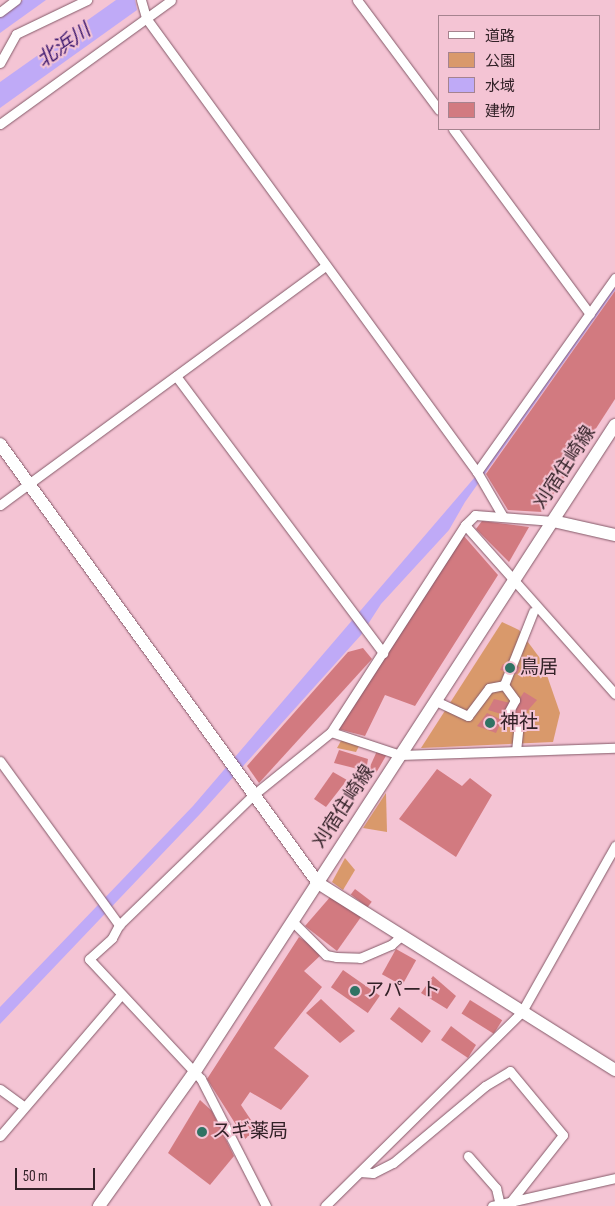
<!DOCTYPE html>
<html>
<head>
<meta charset="utf-8">
<style>
	body { margin:0 }
	#map { position:relative; width:615px; height:1206px; overflow:hidden; background:#f4c4d4; font-family:"Sofia Sans Condensed","Noto Sans JP",sans-serif }
	div>[style] { position:absolute }
	.green>* { inset:0; background:#d9996b }
	.water>* { inset:0; background:#bfaaf7 }
	.building>* { inset:0; background:#d27a80; transform-origin:0 0 }
	.roads { filter:drop-shadow(0 0 1px #845a69) drop-shadow(0 0 1px #845a69) }
	.street>* { height:9px; margin:-4.5px; padding:0 4.5px; transform-origin:4.5px; border-radius:4.5px; background:#fff }
	.secondary>* { height:12px; margin:-6px; padding:0 6px; transform-origin:6px; border-radius:6px; background:#fff }
	.dots>* { width:14px; height:14px; translate:-50% -50%; box-sizing:border-box; border:2px solid #f4c4d4; border-radius:50% }
	span { translate:-50% -50%; white-space:nowrap; text-align:center; line-height:1.15; -webkit-text-stroke:4px #f4c4d4; paint-order:stroke }
	.street-label { font-size:19px; color:#322127 }
	.poi-label { font-size:19px; color:#322127 }
	.left { translate:0 -50%; text-align:left }
	.water-label { font-size:20px; color:#3a166d; font-style:italic }
	.legend { position:absolute; left:438px; top:15px; width:162px; height:115px; box-sizing:border-box; background:#f4c4d4; border:1px solid #a6838f; margin:0; padding:6px 9px; list-style:none; font-size:15px; color:#322127 }
	.legend li { display:flex; align-items:center; gap:10px; height:25px }
	.legend b { width:25px; border:1px solid #a6838f }
	.scale { position:absolute; left:15px; top:1168px; width:80px; height:22px; box-sizing:border-box; border:2px solid #322127; border-top:0; padding-left:6px; font-size:15px; line-height:18px; white-space:nowrap; color:#322127; -webkit-text-stroke:4px #f4c4d4; paint-order:stroke }
</style>
</head>
<body>
<div id="map">
	<div class="green">
		<i style="clip-path:polygon(502px 622px,519px 630px,542px 661px,560px 713px,553px 742px,421px 748px)"></i>
		<i style="clip-path:polygon(342px 739px,360px 744px,356px 752px,337px 748px)"></i>
		<i style="clip-path:polygon(386px 793px,387px 832px,363px 828px)"></i>
		<i style="clip-path:polygon(345px 858px,355px 870px,343px 890px,332px 882px)"></i>
	</div>
	<div class="water">
		<i style="clip-path:polygon(23px 0,46px 0,0 33px,0 17px)"></i>
		<i style="clip-path:polygon(116px 0,135px 0,137px 10px,0 108px,0 82px)"></i>
		<i style="clip-path:polygon(615px 280px,615px 290px,465px 502px,449px 530px,381px 604px,361px 635px,200px 814px,0 1024px,0 1007px,193px 806px,475px 477px)"></i>
	</div>
	<div class="building">
		<i style="clip-path:polygon(615px 291px,615px 399px,542px 512px,508px 510px,486px 474px)"></i>
		<i style="clip-path:polygon(482px 521px,529px 527px,509px 562px,476px 529px)"></i>
		<i style="clip-path:polygon(463px 535px,498px 575px,415px 706px,385px 695px,365px 736px,338px 729px)"></i>
		<i style="clip-path:polygon(363px 648px,372px 659px,259px 783px,247px 766px,348px 652px)"></i>
		<i style="clip-path:polygon(503px 664px,520px 667px,517px 674px,500px 670px)"></i>
		<i style="clip-path:polygon(524px 692px,537px 700px,522px 717px,511px 712px)"></i>
		<i style="clip-path:polygon(494px 699px,510px 703px,501px 714px,488px 710px)"></i>
		<i style="clip-path:polygon(487px 713px,502px 720px,496px 733px,477px 726px)"></i>
		<i style="clip-path:polygon(339px 750px,368px 759px,366px 771px,334px 763px)"></i>
		<i style="clip-path:polygon(377px 751px,387px 754px,376px 773px,368px 771px)"></i>
		<i style="clip-path:polygon(437px 769px,462px 786px,470px 778px,492px 795px,456px 857px,399px 819px)"></i>
		<i style="clip-path:polygon(333px 772px,347px 780px,326px 807px,314px 799px)"></i>
		<i style="left:355px;top:889px;width:21px;height:7px;rotate:37deg"></i>
		<i style="clip-path:polygon(331px 896px,361px 917px,337px 951px,305px 926px)"></i>
		<i style="clip-path:polygon(299px 937px,323px 953px,304px 971px,322px 987px,274px 1048px,309px 1076px,281px 1110px,250px 1092px,241px 1105px,257px 1129px,245px 1139px,207px 1079px)"></i>
		<i style="left:396px;top:949px;width:23px;height:29px;rotate:29deg"></i>
		<i style="left:343px;top:970px;width:45px;height:21px;rotate:35deg"></i>
		<i style="clip-path:polygon(433px 976px,456px 996px,447px 1009px,421px 993px)"></i>
		<i style="clip-path:polygon(321px 999px,355px 1031px,340px 1043px,306px 1013px)"></i>
		<i style="left:470px;top:1000px;width:38px;height:16px;rotate:32deg"></i>
		<i style="left:399px;top:1007px;width:40px;height:15px;rotate:37deg"></i>
		<i style="clip-path:polygon(451px 1026px,476px 1045px,468px 1058px,441px 1040px)"></i>
		<i style="clip-path:polygon(200px 1100px,212px 1111px,234px 1156px,210px 1185px,168px 1153px)"></i>
	</div>
	<div class="roads">
		<div class="street">
			<i style="left:141px;top:0;width:19px;rotate:74deg"></i>
			<i style="left:146px;top:18px;width:562px;rotate:53.91deg"></i>
			<i style="left:477px;top:472px;width:50px;rotate:59.8deg"></i>
			<i style="left:357px;top:0;width:137px;rotate:53.3deg"></i>
			<i style="left:0;top:12px;width:20px;rotate:-37deg"></i>
			<i style="left:0;top:63px;width:33px;rotate:-61deg"></i>
			<i style="left:16px;top:34px;width:79px;rotate:-25.6deg"></i>
			<i style="left:0;top:124px;width:211px;rotate:-35.9deg"></i>
			<i style="left:453px;top:129px;width:230px;rotate:53.5deg"></i>
			<i style="left:176px;top:376px;width:346px;rotate:53.2deg"></i>
			<i style="left:477px;top:472px;width:238px;rotate:-54.6deg"></i>
			<i style="left:0;top:505px;width:403px;rotate:-36.3deg"></i>
			<i style="left:465px;top:525px;width:226px;rotate:48.4deg"></i>
			<i style="left:440px;top:703px;width:31px;rotate:25deg"></i>
			<i style="left:468px;top:716px;width:35px;rotate:-53deg"></i>
			<i style="left:489px;top:688px;width:15px;rotate:-11deg"></i>
			<i style="left:331px;top:732px;width:73px;rotate:18.4deg"></i>
			<i style="left:400px;top:755px;width:215px;rotate:-1.9deg"></i>
			<i style="left:516px;top:751px;width:31px;rotate:-84deg"></i>
			<i style="left:519px;top:720px;width:13px;rotate:-157deg"></i>
			<i style="left:507px;top:715px;width:17px;rotate:-62deg"></i>
			<i style="left:515px;top:700px;width:19px;rotate:-126deg"></i>
			<i style="left:504px;top:685px;width:79px;rotate:-68.3deg"></i>
			<i style="left:0;top:761px;width:203px;rotate:54deg"></i>
			<i style="left:293px;top:922px;width:47px;rotate:45deg"></i>
			<i style="left:326px;top:955px;width:10px;rotate:11deg"></i>
			<i style="left:336px;top:957px;width:24px;rotate:2deg"></i>
			<i style="left:360px;top:958px;width:34px;rotate:-23deg"></i>
			<i style="left:391px;top:945px;width:12px;rotate:-42deg"></i>
			<i style="left:0;top:1089px;width:29px;rotate:36deg"></i>
			<i style="left:0;top:1136px;width:186px;rotate:-49.4deg"></i>
			<i style="left:468px;top:1156px;width:43px;rotate:48.8deg"></i>
			<i style="left:496px;top:1188px;width:18px;rotate:77deg"></i>
			<i style="left:360px;top:1172px;width:13px;rotate:4deg"></i>
			<i style="left:373px;top:1173px;width:22px;rotate:-27deg"></i>
			<i style="left:393px;top:1163px;width:120px;rotate:-39.9deg"></i>
			<i style="left:485px;top:1086px;width:29px;rotate:-31deg"></i>
			<i style="left:510px;top:1071px;width:83px;rotate:50.4deg"></i>
			<i style="left:563px;top:1135px;width:84px;rotate:128.2deg"></i>
			<i style="left:266px;top:1206px;width:143px;rotate:-117.1deg"></i>
			<i style="left:201px;top:1079px;width:164px;rotate:-133deg"></i>
			<i style="left:89px;top:959px;width:31px;rotate:-42deg"></i>
			<i style="left:112px;top:938px;width:15px;rotate:-62deg"></i>
			<i style="left:119px;top:925px;width:185px;rotate:-44.1deg"></i>
			<i style="left:252px;top:796px;width:102px;rotate:-39deg"></i>
			<i style="left:331px;top:732px;width:247px;rotate:-57.1deg"></i>
			<i style="left:465px;top:525px;width:14px;rotate:-45deg"></i>
			<i style="left:475px;top:515px;width:78px;rotate:4.4deg"></i>
			<i style="left:325px;top:1206px;width:275px;rotate:-44.6deg"></i>
			<i style="left:521px;top:1013px;width:192px;rotate:-60.6deg"></i>
			<i style="left:492px;top:1206px;width:126px;rotate:-12.8deg"></i>
		</div>
		<div class="secondary">
			<i style="left:0;top:444px;width:542px;rotate:54.08deg"></i>
			<i style="left:318px;top:883px;width:351px;rotate:32.2deg"></i>
			<i style="left:553px;top:521px;width:64px;rotate:12.7deg"></i>
			<i style="left:99px;top:1206px;width:163px;rotate:-54.5deg"></i>
			<i style="left:194px;top:1073px;width:773px;rotate:-56.99deg"></i>
		</div>
	</div>
	<div class="dots">
		<i style="left:510px;top:668px;background:#307364"></i>
		<i style="left:490px;top:723px;background:#307364"></i>
		<i style="left:355px;top:991px;background:#307364"></i>
		<i style="left:202px;top:1132px;background:#307364"></i>
	</div>
	<div class="street-label">
		<span style="left:565px;top:468px;rotate:-57deg">刈宿住崎線</span>
		<span style="left:344px;top:807px;rotate:-57deg">刈宿住崎線</span>
	</div>
	<div class="poi-label">
		<span class="left" style="left:520px;top:668px">鳥居</span>
		<span class="left" style="left:500px;top:723px">神社</span>
		<span class="left" style="left:365px;top:991px">アパート</span>
		<span class="left" style="left:212px;top:1132px">スギ薬局</span>
	</div>
	<div class="water-label">
		<span style="left:64px;top:46px;rotate:-35deg">北浜川</span>
	</div>
	<ul class="legend">
	<li><b style="height:6px;background:#fff"></b>道路</li>
	<li><b style="height:14px;background:#d9996b"></b>公園</li>
	<li><b style="height:14px;background:#bfaaf7"></b>水域</li>
	<li><b style="height:14px;background:#d27a80"></b>建物</li>
	</ul>
	<div class="scale">50 m</div>
</div>
</body>
</html>
